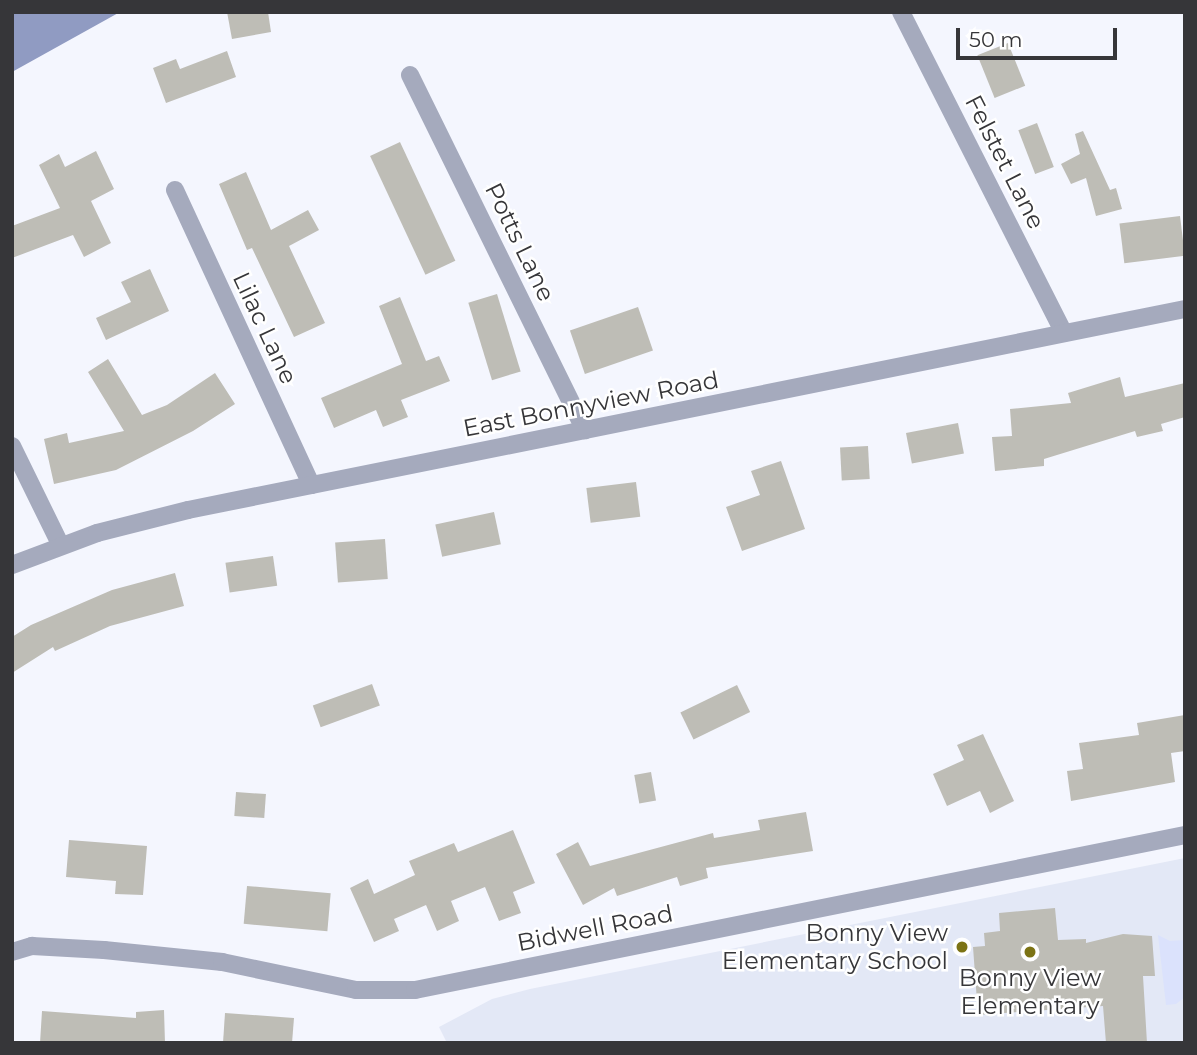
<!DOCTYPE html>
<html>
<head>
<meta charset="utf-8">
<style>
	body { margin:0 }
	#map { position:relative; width:1197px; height:1055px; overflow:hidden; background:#f4f6fe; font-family:Montserrat,sans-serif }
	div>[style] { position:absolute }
	.built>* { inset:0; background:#e3e8f6 }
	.green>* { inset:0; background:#dbe2fc }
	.water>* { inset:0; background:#909bc2 }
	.building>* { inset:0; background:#bebdb6; transform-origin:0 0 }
	.minor>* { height:18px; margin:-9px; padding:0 9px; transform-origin:9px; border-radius:9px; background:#a5aabd }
	.tertiary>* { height:18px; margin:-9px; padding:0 9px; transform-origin:9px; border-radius:9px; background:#a5aabd }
	.dots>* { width:19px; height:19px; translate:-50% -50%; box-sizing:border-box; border:4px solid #fff; border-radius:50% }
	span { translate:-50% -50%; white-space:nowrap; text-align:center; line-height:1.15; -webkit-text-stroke:5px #fff; paint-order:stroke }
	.street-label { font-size:24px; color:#363639 }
	.poi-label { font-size:24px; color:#363639 }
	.right { translate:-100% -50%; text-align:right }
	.frame { position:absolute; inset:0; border:14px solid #363639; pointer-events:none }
	.scale { position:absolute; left:956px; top:28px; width:161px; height:32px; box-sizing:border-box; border:4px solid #363639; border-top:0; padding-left:9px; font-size:21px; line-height:24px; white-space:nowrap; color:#363639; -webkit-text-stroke:5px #fff; paint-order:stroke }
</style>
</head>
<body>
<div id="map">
	<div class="built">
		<i style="clip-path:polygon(1185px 858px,1185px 1043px,447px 1043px,439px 1027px,492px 999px,530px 989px)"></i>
	</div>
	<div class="green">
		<i style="clip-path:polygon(1158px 935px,1170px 941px,1185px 940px,1185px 997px,1176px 1004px,1166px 1005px)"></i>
	</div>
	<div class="water">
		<i style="clip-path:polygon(12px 12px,120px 12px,12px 72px)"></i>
	</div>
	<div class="building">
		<i style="clip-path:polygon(227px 12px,268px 12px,271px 32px,232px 39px)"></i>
		<i style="left:1008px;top:43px;width:46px;height:33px;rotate:68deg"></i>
		<i style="clip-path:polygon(227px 51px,236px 77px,166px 103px,153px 68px,176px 59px,180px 69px)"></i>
		<i style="left:1037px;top:123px;width:47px;height:20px;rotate:69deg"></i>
		<i style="clip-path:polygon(1083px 131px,1110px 190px,1116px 188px,1122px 209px,1096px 216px,1086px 178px,1071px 184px,1061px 164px,1080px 154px,1075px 134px)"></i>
		<i style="left:400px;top:142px;width:131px;height:33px;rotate:65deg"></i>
		<i style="clip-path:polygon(96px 151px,114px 189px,91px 201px,111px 243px,84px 257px,73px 235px,12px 258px,12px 226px,60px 208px,39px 165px,59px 154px,65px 167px)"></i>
		<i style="clip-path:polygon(246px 172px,271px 230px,308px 210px,319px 230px,289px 246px,325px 323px,294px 337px,252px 248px,247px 250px,219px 184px)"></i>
		<i style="left:1180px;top:216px;width:40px;height:61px;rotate:83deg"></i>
		<i style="clip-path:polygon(150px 269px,169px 311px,106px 340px,96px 318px,131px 302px,121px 282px)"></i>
		<i style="left:497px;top:294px;width:81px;height:30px;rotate:73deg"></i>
		<i style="clip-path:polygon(400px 297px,426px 361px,439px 356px,450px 381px,401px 400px,408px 417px,383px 427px,376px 410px,334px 428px,321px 398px,402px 364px,379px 306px)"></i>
		<i style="left:638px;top:307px;width:46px;height:72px;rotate:71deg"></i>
		<i style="clip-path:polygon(108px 359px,142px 415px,167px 405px,215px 373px,235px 404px,193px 431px,116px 470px,54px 484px,44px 439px,67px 433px,69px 443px,124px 431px,88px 372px)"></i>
		<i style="clip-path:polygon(1120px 377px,1125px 397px,1185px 383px,1185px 417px,1161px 424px,1163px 431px,1137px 437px,1135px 431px,1044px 459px,1044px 466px,995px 471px,992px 437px,1012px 436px,1010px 409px,1071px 403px,1068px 393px)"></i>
		<i style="left:958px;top:423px;width:31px;height:53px;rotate:79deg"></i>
		<i style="left:868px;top:446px;width:33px;height:28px;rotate:87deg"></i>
		<i style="clip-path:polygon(781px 461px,805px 529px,742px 551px,726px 507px,760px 495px,751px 471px)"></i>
		<i style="left:636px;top:482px;width:35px;height:50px;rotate:83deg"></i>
		<i style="left:494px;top:512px;width:33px;height:60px;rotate:78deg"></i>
		<i style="left:385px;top:539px;width:40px;height:50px;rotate:86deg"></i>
		<i style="left:273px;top:556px;width:30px;height:48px;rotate:82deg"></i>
		<i style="clip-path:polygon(175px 573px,184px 606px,110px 626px,55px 651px,53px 647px,12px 673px,12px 637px,31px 625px,112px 590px)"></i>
		<i style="left:372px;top:684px;width:23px;height:63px;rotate:70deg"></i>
		<i style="left:737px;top:685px;width:30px;height:63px;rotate:64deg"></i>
		<i style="clip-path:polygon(1185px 715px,1185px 751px,1171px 753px,1175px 782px,1071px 801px,1067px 771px,1083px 769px,1079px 743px,1139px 735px,1137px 723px)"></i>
		<i style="clip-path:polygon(983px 734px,1014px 801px,990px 813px,980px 791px,947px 806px,933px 774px,964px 760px,957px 745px)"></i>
		<i style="left:651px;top:772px;width:29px;height:17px;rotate:80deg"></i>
		<i style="left:236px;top:792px;width:30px;height:24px;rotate:4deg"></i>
		<i style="clip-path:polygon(806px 812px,813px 851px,706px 868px,708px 878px,680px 886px,677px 877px,617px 896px,614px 888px,583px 905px,556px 854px,578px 842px,590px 866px,713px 833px,714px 838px,760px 830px,758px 820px)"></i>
		<i style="clip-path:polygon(513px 830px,535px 883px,513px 892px,521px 913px,499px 921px,485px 887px,451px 901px,459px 921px,437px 931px,426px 905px,394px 919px,399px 931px,374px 942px,350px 888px,368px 879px,374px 894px,415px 875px,409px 861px,454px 843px,458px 852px)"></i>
		<i style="clip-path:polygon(69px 840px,147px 846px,143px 895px,115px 894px,116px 881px,66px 877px)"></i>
		<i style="left:247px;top:886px;width:84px;height:38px;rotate:5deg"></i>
		<i style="clip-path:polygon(1055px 908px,1058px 940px,1086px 939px,1086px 943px,1123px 934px,1152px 936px,1155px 976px,1143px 976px,1147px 1043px,1106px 1043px,1103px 1006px,978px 1015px,973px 947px,985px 946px,984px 933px,1000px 931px,999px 913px)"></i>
		<i style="clip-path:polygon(164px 1010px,165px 1043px,40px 1043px,42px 1011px,136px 1018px,136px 1012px)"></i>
		<i style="clip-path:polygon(225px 1013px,294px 1018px,292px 1043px,223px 1043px)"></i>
	</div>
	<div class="minor">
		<i style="left:901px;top:12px;width:360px;rotate:63.1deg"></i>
		<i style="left:410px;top:75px;width:396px;rotate:63.8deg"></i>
		<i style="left:175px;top:190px;width:325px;rotate:65.2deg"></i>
		<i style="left:12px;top:446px;width:109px;rotate:63.9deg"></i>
		<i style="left:12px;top:952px;width:21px;rotate:-17deg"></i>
		<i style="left:32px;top:946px;width:72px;rotate:3.2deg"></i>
		<i style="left:104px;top:950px;width:119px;rotate:5.8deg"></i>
		<i style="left:222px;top:962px;width:137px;rotate:11.8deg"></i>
		<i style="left:356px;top:990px;width:59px"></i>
		<i style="left:415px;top:990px;width:785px;rotate:-11.38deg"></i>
	</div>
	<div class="tertiary">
		<i style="left:12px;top:565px;width:91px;rotate:-20.6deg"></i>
		<i style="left:97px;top:533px;width:94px;rotate:-14.2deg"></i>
		<i style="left:188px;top:510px;width:1017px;rotate:-11.4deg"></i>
	</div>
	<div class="dots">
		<i style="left:962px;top:947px;background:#7c7314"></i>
		<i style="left:1030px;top:952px;background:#7c7314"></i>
	</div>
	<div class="street-label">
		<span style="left:1005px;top:162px;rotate:63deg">Felstet Lane</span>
		<span style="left:520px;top:242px;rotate:64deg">Potts Lane</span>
		<span style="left:265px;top:328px;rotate:65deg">Lilac Lane</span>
		<span style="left:591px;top:404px;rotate:-11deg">East Bonnyview Road</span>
		<span style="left:595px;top:928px;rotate:-11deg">Bidwell Road</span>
	</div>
	<div class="poi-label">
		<span class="right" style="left:948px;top:947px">Bonny View<br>Elementary School</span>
		<span style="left:1030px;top:992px">Bonny View<br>Elementary</span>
	</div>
	<div class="frame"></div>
	<div class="scale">50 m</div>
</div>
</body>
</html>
